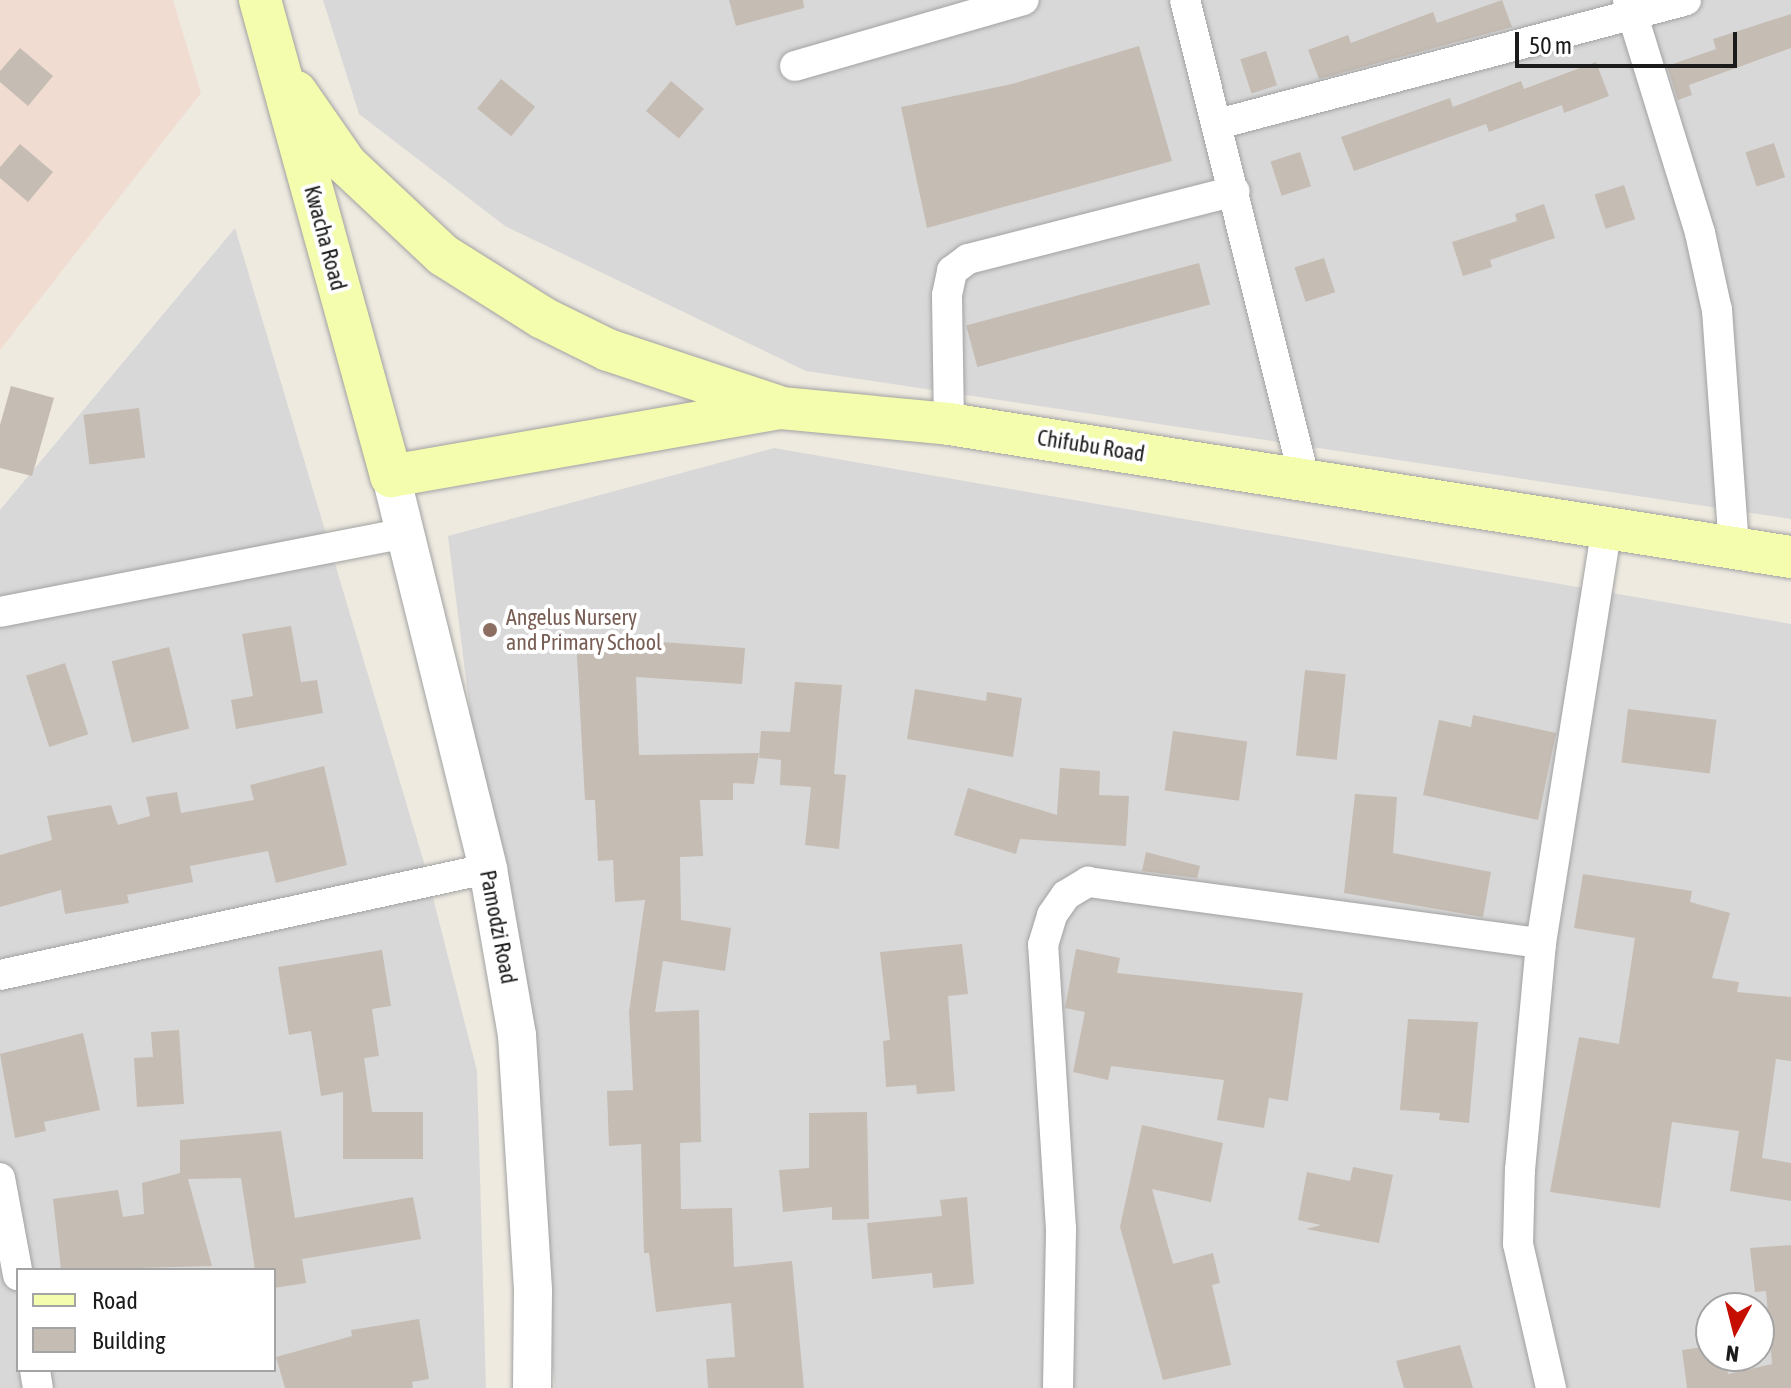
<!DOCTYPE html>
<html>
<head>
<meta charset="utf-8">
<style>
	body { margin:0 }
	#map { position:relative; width:1791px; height:1388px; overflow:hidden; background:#eeeae0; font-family:"Asap Condensed",sans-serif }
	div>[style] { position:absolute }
	.residential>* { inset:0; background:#d9d8d8 }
	.military>* { inset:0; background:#f1dcd1 }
	.building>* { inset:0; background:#c5bcb3; transform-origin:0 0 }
	.roads { filter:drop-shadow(0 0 2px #a2a2a2) drop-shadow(0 0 2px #a2a2a2) }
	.minor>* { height:30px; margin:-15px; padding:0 15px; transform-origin:15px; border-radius:15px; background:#fff }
	.tertiary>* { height:38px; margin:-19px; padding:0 19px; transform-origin:19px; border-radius:19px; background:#fff }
	.secondary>* { height:42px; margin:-21px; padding:0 21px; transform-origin:21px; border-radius:21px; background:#f4fdae }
	.dots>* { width:22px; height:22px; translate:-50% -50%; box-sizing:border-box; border:4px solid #fff; border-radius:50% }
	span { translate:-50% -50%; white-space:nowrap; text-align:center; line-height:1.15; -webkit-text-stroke:8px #fff; paint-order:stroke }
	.street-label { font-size:22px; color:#1b1b1b }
	.education-label { font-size:22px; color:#785e54 }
	.left { translate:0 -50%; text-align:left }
	.legend { position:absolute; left:16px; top:1268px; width:260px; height:104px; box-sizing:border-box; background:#fff; border:2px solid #a4a4a4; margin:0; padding:10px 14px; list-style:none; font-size:24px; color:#1b1b1b }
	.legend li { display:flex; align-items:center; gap:16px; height:40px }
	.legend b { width:40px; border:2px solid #a4a4a4 }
	.north { position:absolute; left:1695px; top:1292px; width:80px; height:80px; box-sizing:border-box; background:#fff; border:2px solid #a4a4a4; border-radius:50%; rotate:187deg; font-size:22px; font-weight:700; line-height:32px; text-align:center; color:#1b1b1b }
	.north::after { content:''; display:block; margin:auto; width:28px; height:36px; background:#c60e00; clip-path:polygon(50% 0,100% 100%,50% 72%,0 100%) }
	.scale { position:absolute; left:1515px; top:32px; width:222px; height:36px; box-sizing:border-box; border:4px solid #1b1b1b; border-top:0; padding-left:10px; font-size:24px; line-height:28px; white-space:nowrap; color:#1b1b1b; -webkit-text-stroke:6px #fff; paint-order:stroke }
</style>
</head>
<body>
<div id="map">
	<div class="residential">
		<i style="clip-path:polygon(323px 0,1791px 0,1791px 519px,806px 371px,505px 226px,359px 114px)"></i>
		<i style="clip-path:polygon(evenodd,235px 228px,425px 866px,477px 1071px,486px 1388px,0 1388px,0 510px,235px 228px,18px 1270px,274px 1270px,274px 1370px,18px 1370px,18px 1270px)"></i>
		<i style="clip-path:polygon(evenodd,774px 448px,1791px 624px,1791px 1388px,555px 1388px,448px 536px,774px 448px,1711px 1308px,1759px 1308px,1759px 1356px,1711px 1356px,1711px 1308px)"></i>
	</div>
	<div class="military">
		<i style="clip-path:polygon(0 0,173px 0,201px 93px,0 350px)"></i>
	</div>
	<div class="building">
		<i style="clip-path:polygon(729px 0,803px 0,804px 8px,736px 26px)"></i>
		<i style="clip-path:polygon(1502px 0,1512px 27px,1319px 79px,1308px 50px,1348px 35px,1351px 43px,1433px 12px,1437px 23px)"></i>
		<i style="clip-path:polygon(1791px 14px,1791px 48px,1689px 85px,1692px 95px,1678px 100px,1667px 66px,1716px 49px,1713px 39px)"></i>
		<i style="clip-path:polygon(1139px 46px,1172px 161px,927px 228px,901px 107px,1012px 84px)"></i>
		<i style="clip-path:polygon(20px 48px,53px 76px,28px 106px,0 82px,0 71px)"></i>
		<i style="left:1266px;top:51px;width:36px;height:27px;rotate:72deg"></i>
		<i style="clip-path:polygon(1596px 62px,1609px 96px,1564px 113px,1562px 105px,1489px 132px,1486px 124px,1354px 171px,1341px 137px,1450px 98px,1453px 107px,1521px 81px,1524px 89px)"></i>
		<i style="left:501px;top:79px;width:44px;height:38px;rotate:39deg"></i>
		<i style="left:671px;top:81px;width:43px;height:39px;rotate:40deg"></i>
		<i style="left:1774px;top:143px;width:36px;height:30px;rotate:72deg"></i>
		<i style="clip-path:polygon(20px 144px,53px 172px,28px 202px,0 178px,0 167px)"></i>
		<i style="left:1300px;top:152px;width:36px;height:31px;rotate:72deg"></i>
		<i style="left:1624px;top:185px;width:36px;height:31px;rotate:72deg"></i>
		<i style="clip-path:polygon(1544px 204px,1555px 238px,1490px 260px,1492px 267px,1463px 276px,1452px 242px,1517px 221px,1515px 214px)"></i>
		<i style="left:1324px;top:258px;width:36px;height:31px;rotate:72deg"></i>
		<i style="left:1199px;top:263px;width:43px;height:241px;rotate:75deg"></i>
		<i style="clip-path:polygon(11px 386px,54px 398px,32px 476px,0 468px,0 425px)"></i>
		<i style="left:139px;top:408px;width:50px;height:56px;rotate:83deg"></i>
		<i style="clip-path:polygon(291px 626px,301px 682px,317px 680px,323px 713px,236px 729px,231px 700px,253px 696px,242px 634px)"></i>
		<i style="clip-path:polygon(634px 635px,634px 640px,745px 648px,742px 684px,636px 677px,639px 755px,759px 753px,754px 784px,733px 783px,733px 800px,700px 800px,703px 856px,680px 857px,681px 920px,731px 928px,725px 971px,663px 961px,655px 1012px,699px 1010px,701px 1142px,680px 1143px,681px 1209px,732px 1208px,734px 1267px,792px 1261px,804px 1388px,708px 1388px,706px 1359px,735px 1357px,731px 1303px,656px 1312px,649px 1253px,644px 1253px,641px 1144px,609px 1146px,607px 1091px,633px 1090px,629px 1012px,645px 900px,615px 902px,613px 860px,598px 861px,595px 800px,585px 800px,576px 638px)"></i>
		<i style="left:169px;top:647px;width:84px;height:59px;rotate:76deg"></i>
		<i style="left:65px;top:663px;width:75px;height:41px;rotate:72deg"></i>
		<i style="left:1305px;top:670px;width:41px;height:86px;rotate:6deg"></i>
		<i style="clip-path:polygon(795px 682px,842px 685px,834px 774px,846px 775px,839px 849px,805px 845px,811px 787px,780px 785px,781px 760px,759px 758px,761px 731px,790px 732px)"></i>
		<i style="clip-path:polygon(915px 689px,986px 701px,987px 692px,1022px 698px,1013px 757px,907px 739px)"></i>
		<i style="left:1628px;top:709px;width:89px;height:54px;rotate:7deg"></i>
		<i style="clip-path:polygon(1473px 715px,1556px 733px,1538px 820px,1423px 795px,1439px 720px,1471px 727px)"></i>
		<i style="left:1173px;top:731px;width:75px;height:60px;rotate:8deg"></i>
		<i style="clip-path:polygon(324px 766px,347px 865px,276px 883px,268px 851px,190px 866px,193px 882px,127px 895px,129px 903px,65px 914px,61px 890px,0 907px,0 855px,52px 840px,47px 816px,111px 805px,118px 825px,150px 816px,146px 797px,177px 792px,181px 813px,254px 800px,250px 785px)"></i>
		<i style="clip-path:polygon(1060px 768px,1100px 771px,1099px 795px,1129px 796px,1126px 846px,1020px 839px,1016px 854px,954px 835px,968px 788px,1057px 815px)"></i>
		<i style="clip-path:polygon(1355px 794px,1397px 797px,1393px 853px,1491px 872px,1483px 917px,1344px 893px)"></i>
		<i style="clip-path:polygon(1146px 852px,1200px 866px,1197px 878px,1142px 871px)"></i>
		<i style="clip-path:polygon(1583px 874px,1692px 891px,1690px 902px,1730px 913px,1712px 978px,1739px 982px,1737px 992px,1791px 997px,1791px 1061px,1776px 1059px,1762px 1158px,1791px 1163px,1791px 1201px,1730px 1191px,1739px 1131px,1672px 1122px,1660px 1208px,1550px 1192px,1579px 1037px,1619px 1044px,1635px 938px,1574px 928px)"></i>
		<i style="clip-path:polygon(962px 944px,968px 994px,948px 996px,955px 1091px,917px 1094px,916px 1085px,886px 1087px,883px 1041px,890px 1040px,880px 952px)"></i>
		<i style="clip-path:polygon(1076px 949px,1120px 958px,1117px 973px,1303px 993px,1288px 1101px,1269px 1098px,1264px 1128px,1217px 1120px,1224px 1080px,1111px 1066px,1108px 1080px,1073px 1072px,1085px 1012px,1065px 1008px)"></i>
		<i style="clip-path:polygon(382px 950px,391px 1006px,372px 1009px,379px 1056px,364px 1058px,372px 1112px,423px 1112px,423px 1159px,343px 1159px,343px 1092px,321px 1096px,311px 1031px,289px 1035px,278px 967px)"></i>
		<i style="clip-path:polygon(1408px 1019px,1478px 1022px,1469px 1123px,1439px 1120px,1440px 1113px,1400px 1110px)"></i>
		<i style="clip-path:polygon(179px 1030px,184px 1104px,137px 1107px,134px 1058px,153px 1057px,151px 1032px)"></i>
		<i style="clip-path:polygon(83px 1033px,100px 1110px,44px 1122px,46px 1131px,15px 1138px,0 1054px)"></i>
		<i style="clip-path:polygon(867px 1112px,869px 1219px,832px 1220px,832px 1207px,783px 1212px,779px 1170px,809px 1168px,809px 1113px)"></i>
		<i style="clip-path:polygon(1142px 1125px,1223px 1143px,1211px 1202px,1152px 1189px,1173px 1264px,1213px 1253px,1220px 1283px,1212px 1285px,1231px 1365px,1163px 1380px,1120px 1227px)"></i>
		<i style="clip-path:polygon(281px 1131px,295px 1218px,413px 1197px,421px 1239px,302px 1259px,306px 1283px,274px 1288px,274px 1270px,255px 1270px,241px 1178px,188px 1179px,212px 1266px,61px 1270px,53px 1199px,118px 1190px,123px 1217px,144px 1214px,142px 1183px,180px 1173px,180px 1140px)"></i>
		<i style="clip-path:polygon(1353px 1167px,1393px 1175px,1379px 1243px,1306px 1229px,1321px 1225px,1298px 1220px,1307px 1172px,1350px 1181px)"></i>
		<i style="clip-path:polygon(967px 1197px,974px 1284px,933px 1288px,932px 1273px,872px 1279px,867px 1223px,942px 1216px,940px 1200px)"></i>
		<i style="clip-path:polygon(1791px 1245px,1791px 1388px,1687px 1388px,1682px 1350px,1711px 1346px,1711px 1356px,1725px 1356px,1728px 1374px,1772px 1364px,1766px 1291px,1755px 1292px,1750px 1248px)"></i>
		<i style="clip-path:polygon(419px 1319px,429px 1379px,412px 1382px,413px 1388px,285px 1388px,276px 1357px,352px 1336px,351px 1330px)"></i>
		<i style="clip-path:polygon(1460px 1345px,1473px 1388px,1404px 1388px,1396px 1361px)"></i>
	</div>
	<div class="roads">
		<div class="minor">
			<i style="left:1185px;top:0;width:497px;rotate:76deg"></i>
			<i style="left:1628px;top:0;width:244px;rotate:72.8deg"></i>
			<i style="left:1700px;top:233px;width:79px;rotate:77.6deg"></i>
			<i style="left:1717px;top:310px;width:238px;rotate:85.9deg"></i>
			<i style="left:795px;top:66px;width:238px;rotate:-16.1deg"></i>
			<i style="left:1218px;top:124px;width:484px;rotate:-14.8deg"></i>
			<i style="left:949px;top:424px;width:129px;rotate:-90.9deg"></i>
			<i style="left:947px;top:295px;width:25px;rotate:-78deg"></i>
			<i style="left:952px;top:271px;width:20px;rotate:-37deg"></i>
			<i style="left:968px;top:259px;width:275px;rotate:-14.3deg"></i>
			<i style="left:0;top:612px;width:409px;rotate:-11deg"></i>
			<i style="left:0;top:975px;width:499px;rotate:-12.3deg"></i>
			<i style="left:0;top:1178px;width:99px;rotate:79.5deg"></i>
			<i style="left:35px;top:1370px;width:18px;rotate:81deg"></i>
			<i style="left:1058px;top:1388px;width:159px;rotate:-88.9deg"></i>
			<i style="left:1061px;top:1229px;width:285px;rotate:-93.6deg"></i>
			<i style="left:1043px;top:945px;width:31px;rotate:-73deg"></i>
			<i style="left:1052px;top:915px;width:24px;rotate:-55deg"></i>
			<i style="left:1066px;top:895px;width:26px;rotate:-31deg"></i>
			<i style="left:1088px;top:882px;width:457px;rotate:7.7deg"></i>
			<i style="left:1551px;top:1388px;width:148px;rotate:-102.9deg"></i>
			<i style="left:1518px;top:1244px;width:74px;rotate:-88.5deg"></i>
			<i style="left:1520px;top:1170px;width:228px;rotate:-84.7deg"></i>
			<i style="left:1541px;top:943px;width:424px;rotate:-81deg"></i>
		</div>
		<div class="tertiary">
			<i style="left:391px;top:476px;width:405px;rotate:76.1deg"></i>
			<i style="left:488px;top:869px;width:169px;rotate:80.1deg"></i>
			<i style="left:517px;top:1035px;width:256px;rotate:86.4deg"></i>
			<i style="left:533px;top:1291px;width:97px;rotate:90.6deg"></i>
		</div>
		<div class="secondary">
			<i style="left:260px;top:0;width:494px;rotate:74.6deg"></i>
			<i style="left:391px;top:476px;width:396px;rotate:-9.9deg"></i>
			<i style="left:781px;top:408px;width:169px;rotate:5.4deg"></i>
			<i style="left:949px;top:424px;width:852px;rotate:8.98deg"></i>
			<i style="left:296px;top:92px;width:88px;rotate:55.2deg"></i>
			<i style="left:346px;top:164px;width:133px;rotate:43.2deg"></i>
			<i style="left:443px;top:255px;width:118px;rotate:32.2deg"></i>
			<i style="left:543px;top:318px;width:72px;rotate:26.2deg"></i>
			<i style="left:608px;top:350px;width:177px;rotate:18.4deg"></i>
		</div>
	</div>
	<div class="dots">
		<i style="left:490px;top:630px;background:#8d6e63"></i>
	</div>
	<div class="street-label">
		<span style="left:325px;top:238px;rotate:75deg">Kwacha Road</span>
		<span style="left:1091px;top:446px;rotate:9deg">Chifubu Road</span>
		<span style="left:498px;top:927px;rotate:79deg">Pamodzi Road</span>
	</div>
	<div class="education-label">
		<span class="left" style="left:506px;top:630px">Angelus Nursery<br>and Primary School</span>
	</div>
	<ul class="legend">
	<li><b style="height:10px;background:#f4fdae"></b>Road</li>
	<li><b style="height:22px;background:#c5bcb3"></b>Building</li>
	</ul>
	<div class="north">N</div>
	<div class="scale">50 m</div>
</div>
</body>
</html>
